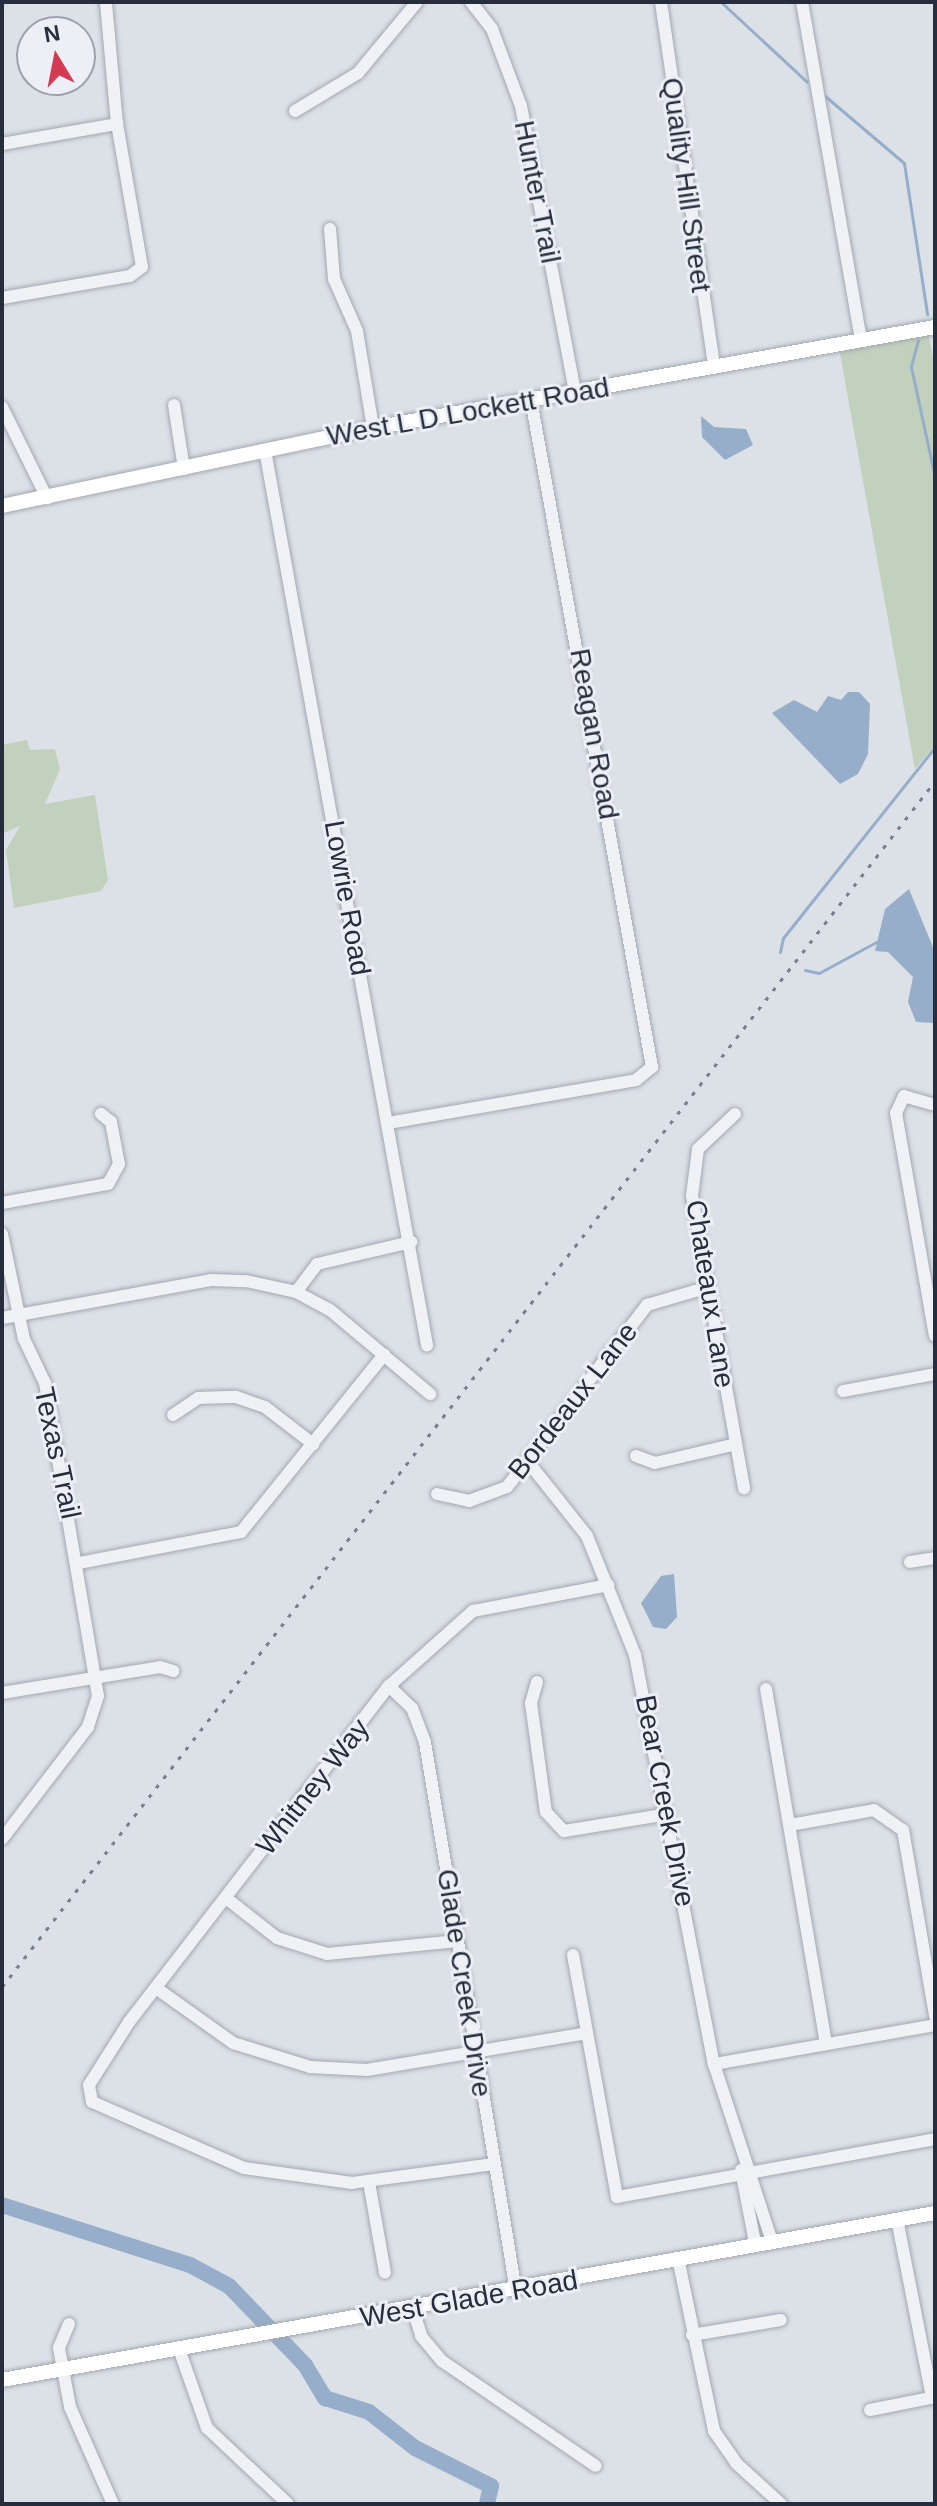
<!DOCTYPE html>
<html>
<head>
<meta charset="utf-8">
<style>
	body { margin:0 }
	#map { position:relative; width:937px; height:2506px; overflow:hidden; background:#dce1e7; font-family:Helvetica,sans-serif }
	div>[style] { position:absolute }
	.green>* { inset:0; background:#c2d1bd }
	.water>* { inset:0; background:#96aec9 }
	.stream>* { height:3px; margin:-1.5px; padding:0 1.5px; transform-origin:1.5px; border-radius:1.5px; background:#96aec9 }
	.river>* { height:16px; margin:-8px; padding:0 8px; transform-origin:8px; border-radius:8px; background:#96aec9 }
	.roads { filter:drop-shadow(0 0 2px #a2a8b1) drop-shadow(0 0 2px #a2a8b1) }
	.minor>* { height:12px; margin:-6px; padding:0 6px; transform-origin:6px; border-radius:6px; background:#eff1f5 }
	.major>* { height:14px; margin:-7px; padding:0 7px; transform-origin:7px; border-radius:7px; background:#fff }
	.rail>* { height:3px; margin-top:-1.5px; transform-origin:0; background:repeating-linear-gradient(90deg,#758091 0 4px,transparent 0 12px) }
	span { translate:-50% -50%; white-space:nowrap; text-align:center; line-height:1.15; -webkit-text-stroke:6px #eceff5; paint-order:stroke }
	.street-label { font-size:28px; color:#262e3e }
	.frame { position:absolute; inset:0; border:4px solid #262e3e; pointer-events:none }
	.north { position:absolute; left:16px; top:16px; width:80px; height:80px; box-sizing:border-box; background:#eceff5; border:2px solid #9da2ac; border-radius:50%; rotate:350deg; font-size:22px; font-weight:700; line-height:32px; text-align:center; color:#262e3e }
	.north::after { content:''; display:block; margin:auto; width:28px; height:36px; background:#d23b51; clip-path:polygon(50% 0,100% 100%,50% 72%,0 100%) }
</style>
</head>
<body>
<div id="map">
	<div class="green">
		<i style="clip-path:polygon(928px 332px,935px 366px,935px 745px,915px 769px,839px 348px)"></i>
		<i style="clip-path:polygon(27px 740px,30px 750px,55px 749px,60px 769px,45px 804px,95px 795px,108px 880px,101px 891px,14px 908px,6px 850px,20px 826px,2px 834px,2px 745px)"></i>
	</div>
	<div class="water">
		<i style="clip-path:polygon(701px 416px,714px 427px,746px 429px,753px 445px,725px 460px,702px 437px)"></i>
		<i style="clip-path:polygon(848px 692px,859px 692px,870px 704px,868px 754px,858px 774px,840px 784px,772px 713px,794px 700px,817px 712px,828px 696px,841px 700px)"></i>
		<i style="clip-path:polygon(909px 889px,935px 952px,935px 1023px,916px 1022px,908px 1002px,913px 977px,888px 952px,875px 951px,885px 909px)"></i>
		<i style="clip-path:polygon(674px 1574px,677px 1617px,666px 1629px,653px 1627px,641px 1603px,661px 1576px)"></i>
	</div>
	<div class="stream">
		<i style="left:721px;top:2px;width:117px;rotate:42.9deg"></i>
		<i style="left:825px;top:96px;width:104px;rotate:40.3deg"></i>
		<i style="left:904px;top:163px;width:153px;rotate:81.3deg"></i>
		<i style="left:918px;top:340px;width:28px;rotate:105deg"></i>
		<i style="left:911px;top:367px;width:114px;rotate:77.8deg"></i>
		<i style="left:780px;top:952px;width:14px;rotate:-78deg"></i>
		<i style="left:783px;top:938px;width:244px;rotate:-51.5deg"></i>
		<i style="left:805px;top:970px;width:14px;rotate:12deg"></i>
		<i style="left:819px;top:973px;width:65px;rotate:-28.5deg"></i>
	</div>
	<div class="river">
		<i style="left:2px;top:2205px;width:197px;rotate:17.7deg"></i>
		<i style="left:190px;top:2265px;width:44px;rotate:28.3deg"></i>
		<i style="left:229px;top:2286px;width:110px;rotate:46.1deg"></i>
		<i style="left:305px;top:2365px;width:39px;rotate:59deg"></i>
		<i style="left:325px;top:2398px;width:46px;rotate:17.7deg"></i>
		<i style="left:369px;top:2412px;width:58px;rotate:38deg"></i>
		<i style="left:415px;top:2448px;width:85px;rotate:26.6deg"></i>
		<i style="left:491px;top:2486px;width:18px;rotate:103deg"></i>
	</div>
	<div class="roads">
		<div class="minor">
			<i style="left:471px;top:2px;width:34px;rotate:52deg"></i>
			<i style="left:492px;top:29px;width:82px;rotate:69.4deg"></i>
			<i style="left:521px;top:106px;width:292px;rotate:79.3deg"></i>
			<i style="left:661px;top:2px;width:369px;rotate:81.7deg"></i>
			<i style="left:802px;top:2px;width:343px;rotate:80.1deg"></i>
			<i style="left:295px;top:111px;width:74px;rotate:-31.1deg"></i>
			<i style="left:358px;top:73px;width:92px;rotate:-50.3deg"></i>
			<i style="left:2px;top:144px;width:117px;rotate:-9.9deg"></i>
			<i style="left:330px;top:229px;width:50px;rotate:85.4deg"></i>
			<i style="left:334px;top:279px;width:57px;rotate:66.1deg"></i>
			<i style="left:357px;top:331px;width:98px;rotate:80.6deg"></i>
			<i style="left:2px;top:298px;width:130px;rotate:-9.8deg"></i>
			<i style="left:130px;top:276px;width:15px;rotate:-37deg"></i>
			<i style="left:142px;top:267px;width:145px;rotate:-99.9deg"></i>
			<i style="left:117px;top:124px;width:122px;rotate:-95.2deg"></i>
			<i style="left:174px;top:405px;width:65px;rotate:81.1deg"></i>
			<i style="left:2px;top:407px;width:102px;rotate:63.7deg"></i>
			<i style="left:265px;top:450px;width:910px;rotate:79.74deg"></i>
			<i style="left:935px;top:1105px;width:32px;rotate:-164deg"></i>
			<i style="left:904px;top:1096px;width:19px;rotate:115deg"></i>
			<i style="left:896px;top:1113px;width:226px;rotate:80.1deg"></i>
			<i style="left:735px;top:1114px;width:51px;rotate:136.6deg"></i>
			<i style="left:698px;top:1149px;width:47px;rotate:97.3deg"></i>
			<i style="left:692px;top:1196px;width:297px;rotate:79.9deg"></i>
			<i style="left:388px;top:1123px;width:252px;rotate:-9.8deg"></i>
			<i style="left:636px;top:1080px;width:21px;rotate:-39deg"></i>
			<i style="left:652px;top:1067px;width:678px;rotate:-100.28deg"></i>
			<i style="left:2px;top:1203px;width:108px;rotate:-10.2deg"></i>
			<i style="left:108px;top:1184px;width:23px;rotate:-61deg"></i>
			<i style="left:119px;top:1164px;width:43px;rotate:-100.8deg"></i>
			<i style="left:111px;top:1122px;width:13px;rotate:-141deg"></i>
			<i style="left:2px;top:1234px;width:107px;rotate:78.2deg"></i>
			<i style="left:24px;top:1339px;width:49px;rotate:64.5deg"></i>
			<i style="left:45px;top:1383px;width:317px;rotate:80.4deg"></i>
			<i style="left:98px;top:1696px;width:33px;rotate:108deg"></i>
			<i style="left:88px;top:1727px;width:141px;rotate:127.5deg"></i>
			<i style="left:296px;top:1292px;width:35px;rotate:-53deg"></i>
			<i style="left:317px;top:1264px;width:97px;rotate:-13.2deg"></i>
			<i style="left:2px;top:1318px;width:212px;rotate:-10.3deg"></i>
			<i style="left:211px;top:1280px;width:35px;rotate:2deg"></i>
			<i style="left:246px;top:1281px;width:51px;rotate:12.4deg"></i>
			<i style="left:296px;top:1292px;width:38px;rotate:28deg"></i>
			<i style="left:330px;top:1310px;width:131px;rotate:40deg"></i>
			<i style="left:843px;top:1391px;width:94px;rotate:-10.5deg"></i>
			<i style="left:173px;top:1415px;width:30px;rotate:-34deg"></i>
			<i style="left:198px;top:1398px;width:38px;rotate:-2deg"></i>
			<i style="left:236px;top:1397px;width:31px;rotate:19deg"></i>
			<i style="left:265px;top:1407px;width:61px;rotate:37.6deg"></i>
			<i style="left:636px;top:1456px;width:20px;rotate:20deg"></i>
			<i style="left:655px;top:1463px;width:83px;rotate:-13.2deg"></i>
			<i style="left:529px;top:1463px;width:93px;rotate:51.5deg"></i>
			<i style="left:587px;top:1536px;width:128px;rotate:68deg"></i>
			<i style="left:635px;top:1655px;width:417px;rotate:79.1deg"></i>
			<i style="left:714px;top:2064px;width:186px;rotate:71.9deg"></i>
			<i style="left:437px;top:1494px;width:33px;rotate:12deg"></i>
			<i style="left:469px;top:1501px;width:40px;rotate:-20.2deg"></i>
			<i style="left:507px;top:1487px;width:230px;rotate:-52.4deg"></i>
			<i style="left:647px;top:1305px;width:60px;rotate:-16.3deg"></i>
			<i style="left:910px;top:1562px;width:25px;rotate:-9deg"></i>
			<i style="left:79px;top:1563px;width:165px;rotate:-10.8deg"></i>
			<i style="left:241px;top:1532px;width:228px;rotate:-51.1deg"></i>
			<i style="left:537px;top:1682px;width:22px;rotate:106deg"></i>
			<i style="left:531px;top:1703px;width:110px;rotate:82.2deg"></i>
			<i style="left:546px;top:1812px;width:26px;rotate:47deg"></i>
			<i style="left:564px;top:1831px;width:105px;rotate:-9.3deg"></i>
			<i style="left:389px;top:1686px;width:32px;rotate:44deg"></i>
			<i style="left:412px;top:1708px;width:36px;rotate:69deg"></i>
			<i style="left:425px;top:1742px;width:556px;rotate:80.59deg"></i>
			<i style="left:766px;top:1689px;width:360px;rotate:80.4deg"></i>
			<i style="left:2px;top:1693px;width:160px;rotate:-9.3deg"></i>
			<i style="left:160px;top:1667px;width:14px;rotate:17deg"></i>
			<i style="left:790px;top:1825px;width:85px;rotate:-10.1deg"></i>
			<i style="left:874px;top:1810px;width:35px;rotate:35deg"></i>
			<i style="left:903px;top:1830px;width:189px;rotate:80.2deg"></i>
			<i style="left:226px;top:1898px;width:65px;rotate:38.1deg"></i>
			<i style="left:277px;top:1938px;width:52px;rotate:17.7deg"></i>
			<i style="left:327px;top:1954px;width:131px;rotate:-5.7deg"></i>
			<i style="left:573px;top:1955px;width:246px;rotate:79.7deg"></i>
			<i style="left:617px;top:2197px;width:323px;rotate:-10.3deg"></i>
			<i style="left:156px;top:1988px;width:95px;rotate:35.5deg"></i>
			<i style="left:233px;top:2043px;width:81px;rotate:17.3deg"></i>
			<i style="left:310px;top:2067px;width:57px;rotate:3deg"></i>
			<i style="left:367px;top:2070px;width:223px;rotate:-9.5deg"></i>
			<i style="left:714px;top:2064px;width:224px;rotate:-10deg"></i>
			<i style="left:494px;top:2164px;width:143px;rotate:172.4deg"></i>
			<i style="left:352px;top:2183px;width:109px;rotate:-172.1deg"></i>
			<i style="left:244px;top:2168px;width:166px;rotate:-156.5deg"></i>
			<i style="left:92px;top:2102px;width:17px;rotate:-100deg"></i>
			<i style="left:89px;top:2085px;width:75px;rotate:-57.6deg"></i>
			<i style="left:129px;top:2022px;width:425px;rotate:-52.3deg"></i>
			<i style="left:389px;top:1686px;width:113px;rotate:-41.8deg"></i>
			<i style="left:473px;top:1611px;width:138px;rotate:-10.8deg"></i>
			<i style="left:741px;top:2170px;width:74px;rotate:79.1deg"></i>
			<i style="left:369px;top:2182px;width:92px;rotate:80deg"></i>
			<i style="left:897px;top:2219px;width:182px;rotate:78.9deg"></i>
			<i style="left:678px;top:2258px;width:177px;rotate:78.2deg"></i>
			<i style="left:714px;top:2431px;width:39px;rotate:55deg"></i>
			<i style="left:736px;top:2463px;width:61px;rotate:42.3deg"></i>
			<i style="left:413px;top:2309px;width:28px;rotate:73deg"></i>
			<i style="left:421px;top:2336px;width:33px;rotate:50deg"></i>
			<i style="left:442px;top:2361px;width:186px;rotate:34.3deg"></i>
			<i style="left:69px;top:2324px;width:26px;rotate:113deg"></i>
			<i style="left:59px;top:2348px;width:60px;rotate:79.4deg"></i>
			<i style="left:70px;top:2407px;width:106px;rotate:66.1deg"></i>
			<i style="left:692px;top:2335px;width:90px;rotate:-9.6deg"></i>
			<i style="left:179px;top:2349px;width:84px;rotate:70.5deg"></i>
			<i style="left:207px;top:2428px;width:111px;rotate:43.2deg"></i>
			<i style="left:870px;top:2410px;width:66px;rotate:-11.3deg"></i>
		</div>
		<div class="major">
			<i style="left:2px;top:506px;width:379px;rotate:-11.9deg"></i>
			<i style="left:373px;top:428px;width:571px;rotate:-10.19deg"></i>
			<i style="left:2px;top:2380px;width:948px;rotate:-10.15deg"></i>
		</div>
	</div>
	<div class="rail">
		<i style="left:2px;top:1987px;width:1525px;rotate:-52.27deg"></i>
	</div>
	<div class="street-label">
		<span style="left:686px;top:185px;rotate:82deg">Quality Hill Street</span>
		<span style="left:537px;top:192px;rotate:79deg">Hunter Trail</span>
		<span style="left:468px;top:412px;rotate:-10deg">West L D Lockett Road</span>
		<span style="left:594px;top:734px;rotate:80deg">Reagan Road</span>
		<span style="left:347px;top:898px;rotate:80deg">Lowrie Road</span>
		<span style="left:710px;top:1294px;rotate:81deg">Chateaux Lane</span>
		<span style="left:573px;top:1401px;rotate:-52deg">Bordeaux Lane</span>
		<span style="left:57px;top:1453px;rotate:78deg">Texas Trail</span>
		<span style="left:313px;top:1787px;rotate:-52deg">Whitney Way</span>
		<span style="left:665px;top:1801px;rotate:79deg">Bear Creek Drive</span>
		<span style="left:464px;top:1983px;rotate:81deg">Glade Creek Drive</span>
		<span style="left:469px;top:2299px;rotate:-10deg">West Glade Road</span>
	</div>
	<div class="frame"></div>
	<div class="north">N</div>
</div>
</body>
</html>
